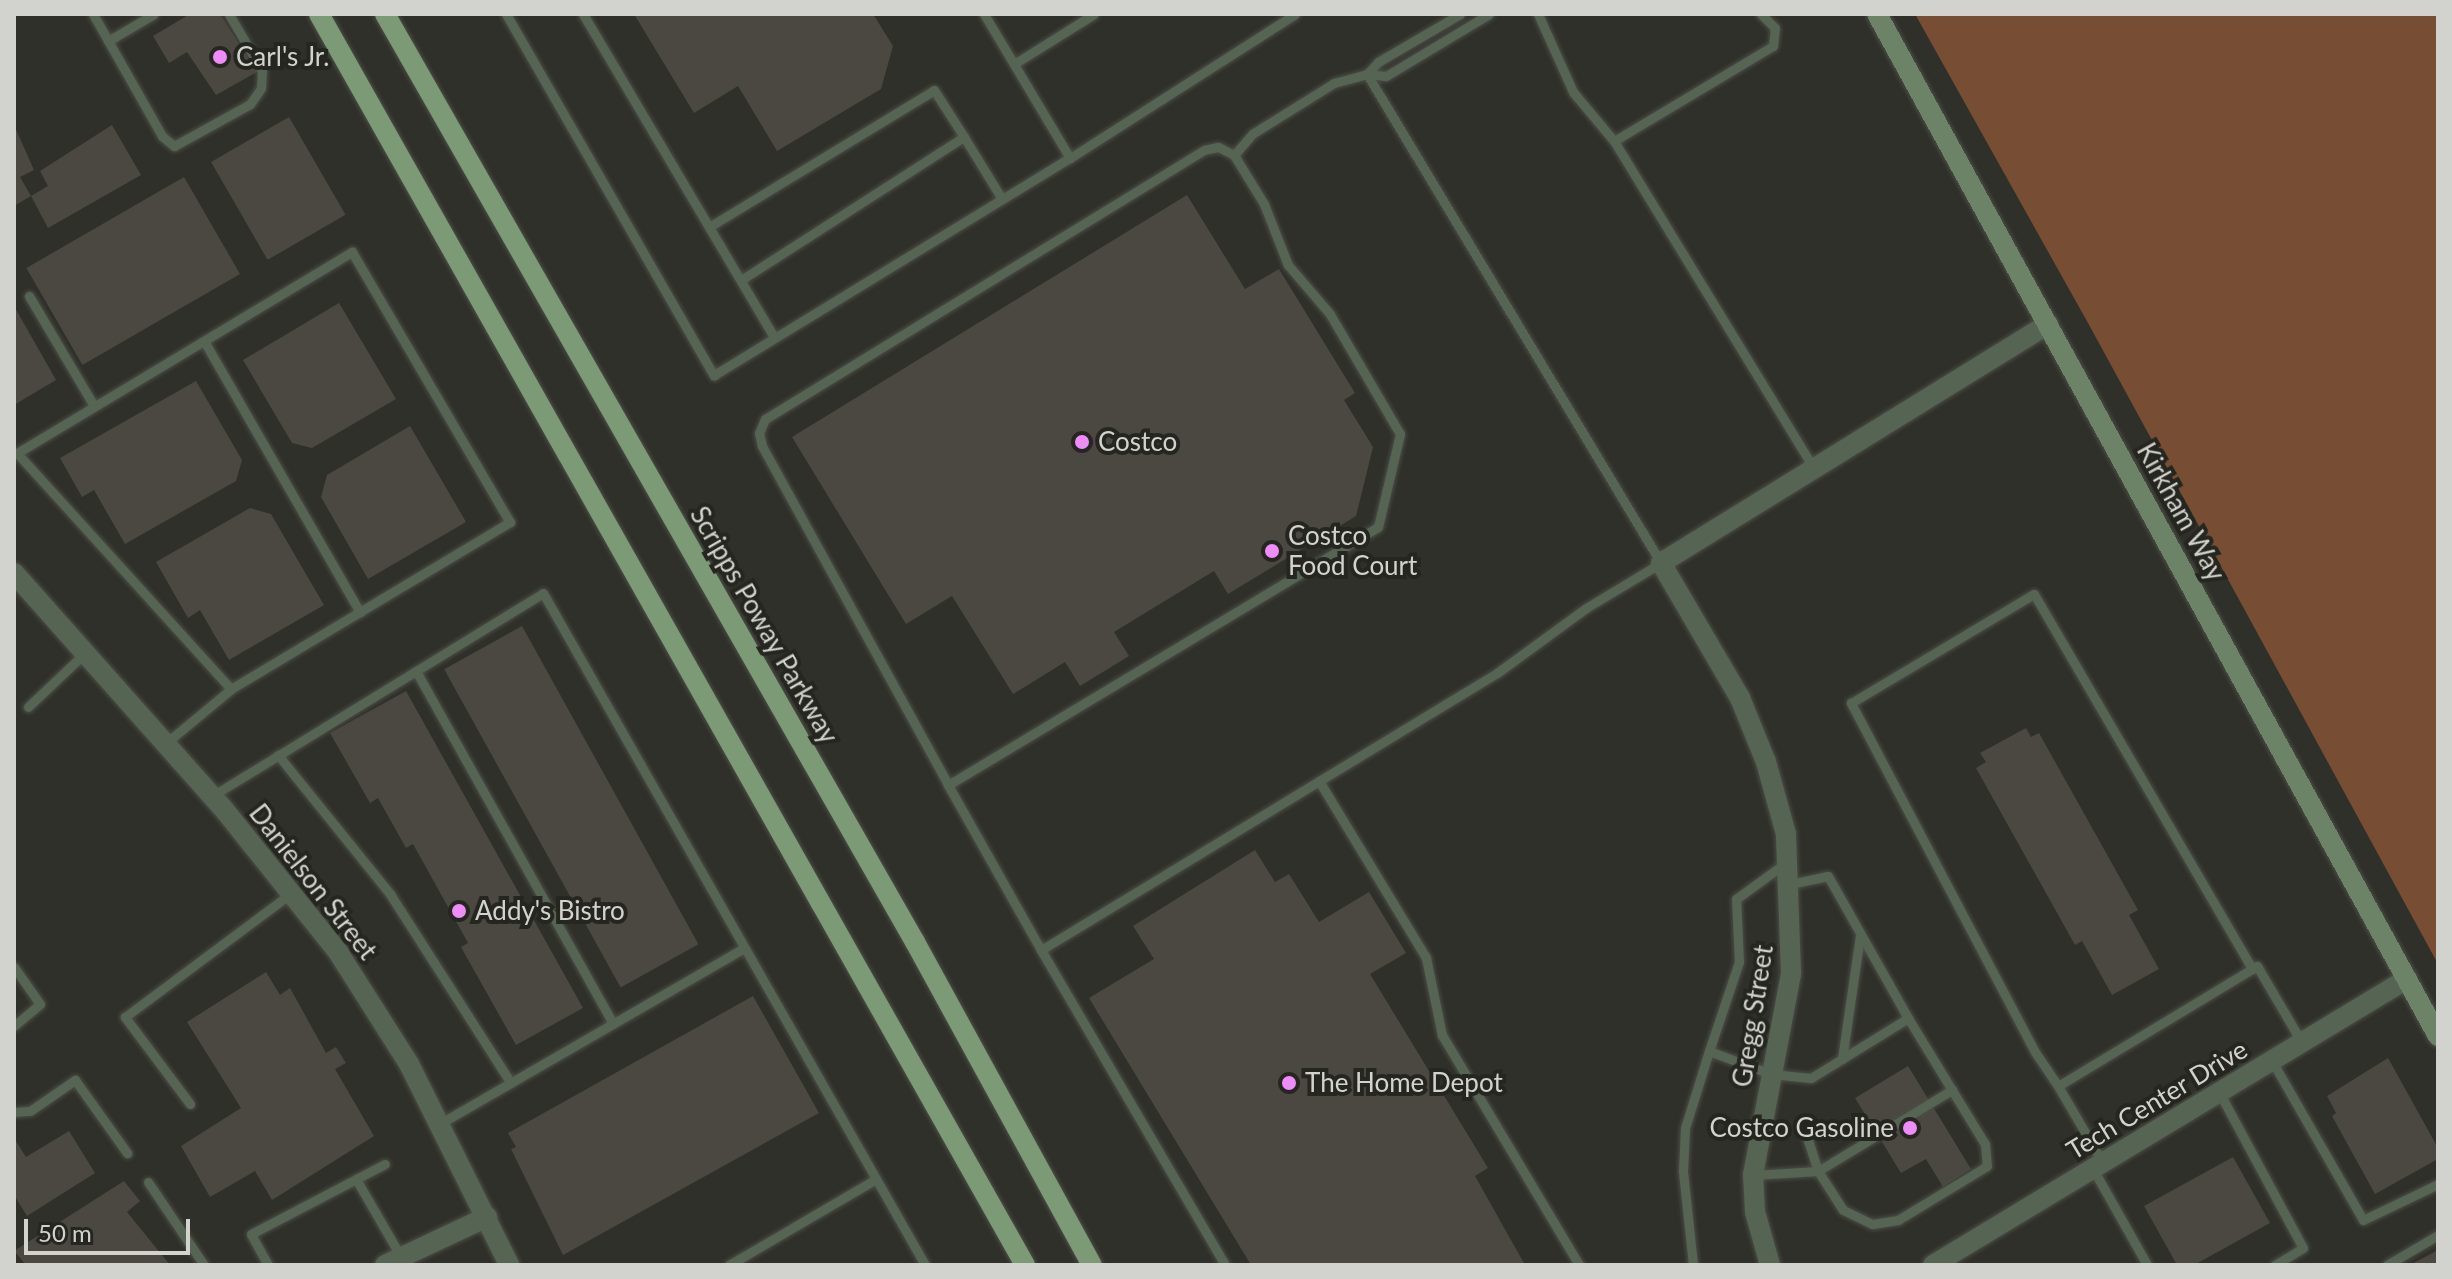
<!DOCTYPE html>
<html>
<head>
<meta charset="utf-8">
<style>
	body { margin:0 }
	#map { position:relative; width:2452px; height:1279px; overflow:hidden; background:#2f3029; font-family:Lato,sans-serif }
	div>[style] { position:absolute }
	.green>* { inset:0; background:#774d34 }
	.building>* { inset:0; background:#4b4841; transform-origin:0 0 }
	.roads { filter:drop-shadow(0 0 2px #4c4d47) drop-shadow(0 0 2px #4c4d47) }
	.service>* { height:9px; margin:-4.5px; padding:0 4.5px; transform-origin:4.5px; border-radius:4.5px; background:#566553 }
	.tertiary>* { height:20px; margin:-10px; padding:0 10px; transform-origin:10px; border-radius:10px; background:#566553 }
	.secondary>* { height:20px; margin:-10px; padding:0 10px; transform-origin:10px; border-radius:10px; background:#6c8367 }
	.primary>* { height:20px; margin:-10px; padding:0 10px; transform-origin:10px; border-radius:10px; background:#7c9a76 }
	.dots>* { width:22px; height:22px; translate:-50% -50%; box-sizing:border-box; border:4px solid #262620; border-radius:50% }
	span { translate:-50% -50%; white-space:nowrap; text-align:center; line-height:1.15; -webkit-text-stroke:8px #262620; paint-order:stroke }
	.poi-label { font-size:26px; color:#d2d2ce }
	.left { translate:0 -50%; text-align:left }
	.right { translate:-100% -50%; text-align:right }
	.street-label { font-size:26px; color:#d2d2ce }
	.frame { position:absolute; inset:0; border:16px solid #d2d2ce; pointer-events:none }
	.scale { position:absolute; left:24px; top:1219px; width:166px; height:36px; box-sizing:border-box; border:4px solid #d2d2ce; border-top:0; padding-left:10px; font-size:24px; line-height:28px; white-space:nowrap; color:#d2d2ce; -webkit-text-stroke:6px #262620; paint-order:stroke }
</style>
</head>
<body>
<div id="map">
	<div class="green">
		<i style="clip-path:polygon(1915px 14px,2438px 14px,2438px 964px,2088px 323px)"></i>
	</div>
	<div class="building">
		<i style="clip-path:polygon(190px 14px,220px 14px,257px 72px,216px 95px,187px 52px,169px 63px,153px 36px)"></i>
		<i style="clip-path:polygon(634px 14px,873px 14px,893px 46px,881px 89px,777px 151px,738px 86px,694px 113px)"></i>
		<i style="left:289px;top:117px;width:113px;height:90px;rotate:60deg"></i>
		<i style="clip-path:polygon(14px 125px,34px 170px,20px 177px,31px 196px,14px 206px)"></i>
		<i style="clip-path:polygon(112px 125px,141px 175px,48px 228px,31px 196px,48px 186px,40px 171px)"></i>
		<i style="left:184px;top:177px;width:112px;height:182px;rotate:60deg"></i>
		<i style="clip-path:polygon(1187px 195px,1245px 289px,1279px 269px,1355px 393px,1344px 400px,1373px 447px,1356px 516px,1228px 594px,1214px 571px,1114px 632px,1129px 656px,1080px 686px,1065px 662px,1013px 694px,952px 596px,906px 624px,792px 437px)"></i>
		<i style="clip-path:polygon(339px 303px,396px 399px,312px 448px,292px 443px,243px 360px)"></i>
		<i style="clip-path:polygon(14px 306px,56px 380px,14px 405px)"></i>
		<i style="clip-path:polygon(196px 381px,242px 460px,236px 481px,125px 544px,94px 490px,82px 497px,60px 458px)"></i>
		<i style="clip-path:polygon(410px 426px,466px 522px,368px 579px,321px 497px,327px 475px)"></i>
		<i style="clip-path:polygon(250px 508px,271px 514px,324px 605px,229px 660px,200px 610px,188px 618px,156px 562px)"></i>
		<i style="left:522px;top:626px;width:364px;height:89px;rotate:61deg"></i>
		<i style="clip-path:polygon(406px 691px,583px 1008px,516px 1045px,461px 947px,468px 943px,413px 844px,406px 848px,378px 798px,370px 803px,330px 733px)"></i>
		<i style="clip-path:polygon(2026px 728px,2031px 737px,2039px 733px,2138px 910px,2129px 915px,2159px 969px,2112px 995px,2082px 941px,2075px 945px,1976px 768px,1986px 762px,1980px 753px)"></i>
		<i style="clip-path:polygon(1255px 850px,1275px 882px,1289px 874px,1319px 922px,1369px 892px,1406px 953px,1370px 974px,1488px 1168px,1475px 1176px,1525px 1265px,1251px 1265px,1089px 998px,1154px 959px,1133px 926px)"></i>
		<i style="clip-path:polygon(266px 972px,280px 995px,290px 988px,326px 1053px,336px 1047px,346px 1063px,335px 1069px,374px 1136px,272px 1200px,255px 1171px,210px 1197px,181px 1146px,241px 1108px,187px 1022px)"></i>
		<i style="clip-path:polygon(753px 996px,819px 1113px,563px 1255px,511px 1149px,516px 1147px,508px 1133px)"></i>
		<i style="clip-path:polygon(2388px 1058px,2438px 1148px,2438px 1159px,2375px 1194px,2332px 1116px,2336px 1113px,2327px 1096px)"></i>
		<i style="clip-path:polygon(1908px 1066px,1971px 1169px,1943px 1187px,1926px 1159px,1901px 1173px,1855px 1098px)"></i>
		<i style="clip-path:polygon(69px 1131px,95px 1173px,27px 1216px,14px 1195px,14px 1138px,26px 1157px)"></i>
		<i style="clip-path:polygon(2233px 1157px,2270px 1223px,2194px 1265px,2177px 1265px,2144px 1206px)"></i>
		<i style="clip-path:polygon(124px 1181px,140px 1201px,127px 1212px,170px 1265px,26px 1265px,14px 1251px)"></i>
		<i style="clip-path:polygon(2438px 1250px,2438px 1265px,2410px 1265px)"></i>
	</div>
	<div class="roads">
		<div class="service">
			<i style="left:93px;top:14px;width:140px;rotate:60.5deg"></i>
			<i style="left:162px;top:136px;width:16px;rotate:40deg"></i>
			<i style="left:174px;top:146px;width:87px;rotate:-28.9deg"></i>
			<i style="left:250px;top:104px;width:19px;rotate:-55deg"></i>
			<i style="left:261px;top:88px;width:17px;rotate:-87deg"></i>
			<i style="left:262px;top:71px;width:66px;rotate:-120.1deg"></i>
			<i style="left:506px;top:14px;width:417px;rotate:60.1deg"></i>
			<i style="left:714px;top:375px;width:417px;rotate:-31.4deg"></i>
			<i style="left:583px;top:14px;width:373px;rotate:59.4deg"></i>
			<i style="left:984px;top:14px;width:168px;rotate:59.2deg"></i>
			<i style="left:1070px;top:158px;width:267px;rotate:-32.6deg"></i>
			<i style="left:1538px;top:14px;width:85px;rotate:65.8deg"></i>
			<i style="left:1573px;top:92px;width:64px;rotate:50.1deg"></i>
			<i style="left:1614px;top:141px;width:386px;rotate:58.6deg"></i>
			<i style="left:108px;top:41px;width:53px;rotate:-30.4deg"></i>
			<i style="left:1014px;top:64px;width:94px;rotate:-32deg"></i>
			<i style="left:1367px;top:74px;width:16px;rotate:-47deg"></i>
			<i style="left:1378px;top:62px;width:95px;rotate:-30.3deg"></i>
			<i style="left:1614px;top:141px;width:185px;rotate:-30.9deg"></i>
			<i style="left:1773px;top:46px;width:18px;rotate:-84deg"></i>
			<i style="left:1775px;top:28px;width:20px;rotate:-135deg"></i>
			<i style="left:1234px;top:155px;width:28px;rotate:-49deg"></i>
			<i style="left:1252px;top:134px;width:97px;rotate:-31.9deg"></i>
			<i style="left:1334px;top:83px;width:34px;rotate:-15deg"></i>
			<i style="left:1367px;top:74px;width:19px;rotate:6deg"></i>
			<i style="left:1386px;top:76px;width:120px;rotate:-31deg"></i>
			<i style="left:709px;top:227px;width:263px;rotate:-31.3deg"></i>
			<i style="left:934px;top:90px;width:56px;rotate:57.4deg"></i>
			<i style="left:741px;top:280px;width:265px;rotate:-32.7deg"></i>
			<i style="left:964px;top:137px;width:73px;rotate:58.5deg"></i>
			<i style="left:29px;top:296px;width:128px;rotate:59.4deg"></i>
			<i style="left:204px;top:341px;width:313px;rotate:60.1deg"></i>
			<i style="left:416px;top:671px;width:404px;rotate:60.8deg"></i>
			<i style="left:28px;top:707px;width:79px;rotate:-43.5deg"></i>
			<i style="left:166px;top:743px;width:85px;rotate:-39.7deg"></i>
			<i style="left:231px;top:689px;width:319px;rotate:-132.2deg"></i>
			<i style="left:17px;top:453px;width:391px;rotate:-31deg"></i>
			<i style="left:352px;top:252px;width:313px;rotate:59.7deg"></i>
			<i style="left:510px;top:522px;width:325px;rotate:149.1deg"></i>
			<i style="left:278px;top:755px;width:179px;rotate:51.1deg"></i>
			<i style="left:390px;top:894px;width:224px;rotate:57.4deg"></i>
			<i style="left:1319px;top:781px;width:207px;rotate:58.8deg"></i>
			<i style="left:1426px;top:958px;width:79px;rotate:78.3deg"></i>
			<i style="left:1442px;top:1035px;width:268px;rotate:59.2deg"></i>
			<i style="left:948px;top:785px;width:501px;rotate:-30.96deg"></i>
			<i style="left:1378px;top:527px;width:96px;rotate:-76.7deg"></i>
			<i style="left:1400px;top:434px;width:139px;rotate:-120.3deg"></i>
			<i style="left:1330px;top:314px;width:65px;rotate:-130.6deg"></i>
			<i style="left:1288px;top:265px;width:66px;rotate:-111.5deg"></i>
			<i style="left:1264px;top:204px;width:57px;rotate:-121.5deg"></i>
			<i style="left:1234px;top:155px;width:18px;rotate:-153deg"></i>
			<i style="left:1218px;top:147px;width:14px;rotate:168deg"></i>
			<i style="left:1204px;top:150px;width:515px;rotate:148.5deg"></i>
			<i style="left:765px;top:419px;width:15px;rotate:113deg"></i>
			<i style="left:759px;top:433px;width:13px;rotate:77deg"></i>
			<i style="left:762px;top:446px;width:387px;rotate:61.2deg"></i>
			<i style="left:948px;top:785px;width:189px;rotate:60.6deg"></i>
			<i style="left:1041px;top:950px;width:534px;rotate:-31.28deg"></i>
			<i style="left:1497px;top:673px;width:110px;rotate:-36.1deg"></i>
			<i style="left:1586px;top:608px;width:87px;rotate:-31deg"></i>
			<i style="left:1661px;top:563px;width:571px;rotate:-121.02deg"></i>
			<i style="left:212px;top:796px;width:388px;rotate:-31.5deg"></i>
			<i style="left:543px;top:593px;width:773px;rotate:60.38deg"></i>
			<i style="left:1041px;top:950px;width:365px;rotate:59.7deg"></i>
			<i style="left:14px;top:967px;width:45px;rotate:54.9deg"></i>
			<i style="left:40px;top:1004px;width:34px;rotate:140deg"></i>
			<i style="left:1908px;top:1018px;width:148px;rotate:58.6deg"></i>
			<i style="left:1985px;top:1144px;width:22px;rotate:85deg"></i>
			<i style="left:1987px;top:1166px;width:104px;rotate:148.8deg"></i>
			<i style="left:1898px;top:1220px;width:26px;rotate:171deg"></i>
			<i style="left:1872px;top:1224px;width:32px;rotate:-154deg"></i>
			<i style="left:1843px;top:1210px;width:46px;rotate:-122.7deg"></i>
			<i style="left:1818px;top:1171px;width:157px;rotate:-31.2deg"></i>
			<i style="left:1709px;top:1051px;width:94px;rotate:-71.4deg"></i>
			<i style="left:1739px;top:962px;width:63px;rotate:-92.7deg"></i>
			<i style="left:1736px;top:899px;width:63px;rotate:-36deg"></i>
			<i style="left:1842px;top:1059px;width:124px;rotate:-81.7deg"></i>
			<i style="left:2272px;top:1061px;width:183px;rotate:60.2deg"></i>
			<i style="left:2363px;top:1220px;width:83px;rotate:-25.6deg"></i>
			<i style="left:2058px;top:1086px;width:41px;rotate:-124.1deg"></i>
			<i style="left:2035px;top:1052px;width:395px;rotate:-117.8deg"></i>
			<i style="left:1851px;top:703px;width:213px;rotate:-30.8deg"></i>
			<i style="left:2034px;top:594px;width:434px;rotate:59.8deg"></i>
			<i style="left:2219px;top:1092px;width:177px;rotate:61.7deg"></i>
			<i style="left:2303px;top:1248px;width:33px;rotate:149deg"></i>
			<i style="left:190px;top:1104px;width:109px;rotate:-126.8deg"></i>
			<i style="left:125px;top:1017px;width:209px;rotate:-36.7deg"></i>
			<i style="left:14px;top:1112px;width:16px;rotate:-4deg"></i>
			<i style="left:30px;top:1111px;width:55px;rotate:-34.6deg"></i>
			<i style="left:75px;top:1080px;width:90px;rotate:54.5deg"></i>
			<i style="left:441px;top:1123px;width:350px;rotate:-30deg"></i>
			<i style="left:2103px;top:1163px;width:89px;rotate:-120.3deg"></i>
			<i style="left:2058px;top:1086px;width:232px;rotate:-31.1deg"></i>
			<i style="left:2257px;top:966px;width:87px;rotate:59.6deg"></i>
			<i style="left:2093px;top:1169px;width:110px;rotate:60.6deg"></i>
			<i style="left:1753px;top:1175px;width:65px;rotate:-3.5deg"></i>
			<i style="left:1818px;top:1171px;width:39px;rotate:-108deg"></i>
			<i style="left:356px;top:1179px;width:90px;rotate:60deg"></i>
			<i style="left:148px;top:1182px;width:100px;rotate:56deg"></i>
			<i style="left:268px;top:1265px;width:35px;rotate:-119deg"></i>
			<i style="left:251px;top:1234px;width:151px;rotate:-27.6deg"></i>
			<i style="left:729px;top:1265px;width:170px;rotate:-30.3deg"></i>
			<i style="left:1693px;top:1265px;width:95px;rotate:-96.1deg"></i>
			<i style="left:1683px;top:1171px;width:43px;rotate:-87.3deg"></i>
			<i style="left:1685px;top:1128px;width:81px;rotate:-72.7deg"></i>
			<i style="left:1709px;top:1051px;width:66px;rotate:20.4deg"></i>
			<i style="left:1771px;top:1074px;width:40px;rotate:5.7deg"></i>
			<i style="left:1811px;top:1078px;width:114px;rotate:-31.7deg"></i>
			<i style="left:1908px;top:1018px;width:163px;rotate:-119.4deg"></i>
			<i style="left:1828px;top:876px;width:38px;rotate:168deg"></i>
			<i style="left:2387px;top:1265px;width:59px;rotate:-30.5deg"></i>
		</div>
		<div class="tertiary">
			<i style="left:14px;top:573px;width:313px;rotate:48.4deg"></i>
			<i style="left:222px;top:807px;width:186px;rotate:51.3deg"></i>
			<i style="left:338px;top:952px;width:133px;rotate:57.6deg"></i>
			<i style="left:409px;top:1064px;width:225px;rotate:63.5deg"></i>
			<i style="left:385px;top:1265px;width:113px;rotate:-25.2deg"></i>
			<i style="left:1770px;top:1265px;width:55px;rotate:-105.8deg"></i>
			<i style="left:1755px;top:1212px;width:37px;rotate:-93deg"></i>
			<i style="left:1753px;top:1175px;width:206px;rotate:-79.3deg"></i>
			<i style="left:1791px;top:973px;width:139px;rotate:-92.1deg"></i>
			<i style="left:1786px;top:834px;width:75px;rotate:-105.5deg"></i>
			<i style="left:1766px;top:762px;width:69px;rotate:-112.1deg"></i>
			<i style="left:1740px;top:698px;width:156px;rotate:-120.3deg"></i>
			<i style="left:1661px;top:563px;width:455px;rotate:-31.7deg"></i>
			<i style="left:1933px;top:1265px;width:554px;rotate:-31.11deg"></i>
		</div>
		<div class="secondary">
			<i style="left:1877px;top:14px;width:1166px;rotate:61.24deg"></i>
		</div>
		<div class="primary">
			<i style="left:319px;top:14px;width:1436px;rotate:60.56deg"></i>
			<i style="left:385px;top:14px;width:1069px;rotate:60.27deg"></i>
			<i style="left:915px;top:942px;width:368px;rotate:61.3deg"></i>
		</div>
	</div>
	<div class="dots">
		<i style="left:220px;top:57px;background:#ed8cfa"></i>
		<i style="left:1082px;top:442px;background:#ed8cfa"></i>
		<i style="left:1272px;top:551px;background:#ed8cfa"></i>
		<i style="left:459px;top:911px;background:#ed8cfa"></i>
		<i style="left:1289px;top:1083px;background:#ed8cfa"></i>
		<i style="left:1910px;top:1128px;background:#ed8cfa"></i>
	</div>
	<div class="poi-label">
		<span class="left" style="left:236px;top:57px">Carl's Jr.</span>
		<span class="left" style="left:1098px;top:442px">Costco</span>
		<span class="left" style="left:1288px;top:551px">Costco<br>Food Court</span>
		<span class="left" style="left:475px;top:911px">Addy's Bistro</span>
		<span class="left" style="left:1305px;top:1083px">The Home Depot</span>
		<span class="right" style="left:1894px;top:1128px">Costco Gasoline</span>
	</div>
	<div class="street-label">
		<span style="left:2181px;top:512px;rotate:61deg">Kirkham Way</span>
		<span style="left:764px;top:625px;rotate:60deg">Scripps Poway Parkway</span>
		<span style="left:313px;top:882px;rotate:52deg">Danielson Street</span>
		<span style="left:1753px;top:1016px;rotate:-81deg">Gregg Street</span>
		<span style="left:2157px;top:1100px;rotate:-31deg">Tech Center Drive</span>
	</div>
	<div class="frame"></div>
	<div class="scale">50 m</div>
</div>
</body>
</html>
